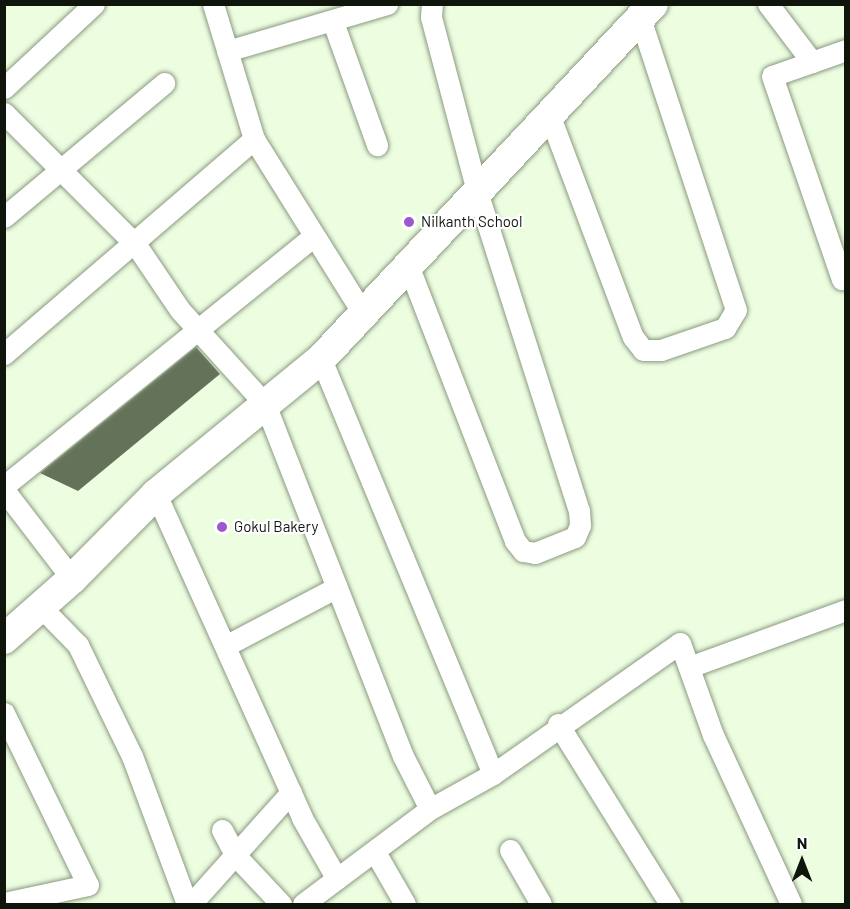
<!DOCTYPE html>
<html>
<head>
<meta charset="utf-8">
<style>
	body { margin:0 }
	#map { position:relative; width:850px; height:909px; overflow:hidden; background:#ecfde0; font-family:Barlow,sans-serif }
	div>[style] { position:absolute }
	.building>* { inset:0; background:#647259 }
	.roads { filter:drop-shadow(0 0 2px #8b9a80) drop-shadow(0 0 2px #8b9a80) }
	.street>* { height:21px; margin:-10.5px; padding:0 10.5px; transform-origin:10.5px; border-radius:10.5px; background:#fff }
	.secondary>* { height:30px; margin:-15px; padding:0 15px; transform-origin:15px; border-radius:15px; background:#fff }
	.dots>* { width:16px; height:16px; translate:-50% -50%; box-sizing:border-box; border:3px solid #fff; border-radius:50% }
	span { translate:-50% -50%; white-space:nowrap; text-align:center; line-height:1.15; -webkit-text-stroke:4.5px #fff; paint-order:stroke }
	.poi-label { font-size:15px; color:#0f150b }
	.left { translate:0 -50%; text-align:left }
	.frame { position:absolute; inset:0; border:6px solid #0f150b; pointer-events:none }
	.north { position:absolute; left:772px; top:831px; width:60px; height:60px; -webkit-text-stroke:4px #fff; paint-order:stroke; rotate:0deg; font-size:16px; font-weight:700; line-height:24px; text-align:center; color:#0f150b }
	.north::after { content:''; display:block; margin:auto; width:21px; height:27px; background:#0f150b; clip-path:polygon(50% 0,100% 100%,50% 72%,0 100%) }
</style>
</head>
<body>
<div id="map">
	<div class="building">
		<i style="clip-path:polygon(196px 347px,220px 374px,78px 491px,40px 473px)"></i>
	</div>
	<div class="roads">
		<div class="street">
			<i style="left:213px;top:4px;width:141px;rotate:73.1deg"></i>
			<i style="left:254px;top:139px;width:208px;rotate:58deg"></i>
			<i style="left:768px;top:4px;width:73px;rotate:52.8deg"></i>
			<i style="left:333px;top:22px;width:131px;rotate:70.3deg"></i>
			<i style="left:846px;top:50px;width:78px;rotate:160.6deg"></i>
			<i style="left:772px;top:76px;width:215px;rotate:71deg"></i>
			<i style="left:842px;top:279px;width:4px;rotate:-27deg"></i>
			<i style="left:227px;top:51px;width:167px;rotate:-16.4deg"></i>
			<i style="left:4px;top:88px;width:123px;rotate:-43deg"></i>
			<i style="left:4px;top:113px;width:187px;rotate:45deg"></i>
			<i style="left:136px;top:245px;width:78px;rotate:55.9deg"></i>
			<i style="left:180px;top:310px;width:127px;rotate:47.9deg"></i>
			<i style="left:265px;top:404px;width:378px;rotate:68.6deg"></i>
			<i style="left:403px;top:756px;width:59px;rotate:63deg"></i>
			<i style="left:549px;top:114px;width:238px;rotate:69.4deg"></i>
			<i style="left:633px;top:337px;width:16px;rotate:52deg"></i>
			<i style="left:643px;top:350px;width:18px"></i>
			<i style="left:661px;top:350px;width:68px;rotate:-19deg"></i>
			<i style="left:725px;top:328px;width:21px;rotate:-59deg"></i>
			<i style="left:736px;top:310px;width:307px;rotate:-108.2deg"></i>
			<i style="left:4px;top:217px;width:209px;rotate:-39.9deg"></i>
			<i style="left:408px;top:265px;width:296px;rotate:68.8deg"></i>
			<i style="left:515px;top:541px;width:13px;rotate:51deg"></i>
			<i style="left:523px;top:551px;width:12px;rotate:9deg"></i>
			<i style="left:535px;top:553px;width:43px;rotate:-21.8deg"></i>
			<i style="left:575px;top:537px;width:13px;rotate:-67deg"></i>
			<i style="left:580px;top:525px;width:14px;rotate:-94deg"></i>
			<i style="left:579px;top:511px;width:332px;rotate:-107.7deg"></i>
			<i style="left:478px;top:195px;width:184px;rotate:-104.8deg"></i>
			<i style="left:431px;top:17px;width:13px;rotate:-86deg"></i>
			<i style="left:4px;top:354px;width:330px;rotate:-40.7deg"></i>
			<i style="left:321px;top:359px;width:449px;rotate:67.5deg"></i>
			<i style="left:4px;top:486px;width:398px;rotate:-38.9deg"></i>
			<i style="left:4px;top:490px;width:112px;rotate:52.6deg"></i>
			<i style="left:156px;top:494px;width:355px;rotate:65.7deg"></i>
			<i style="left:302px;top:818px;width:70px;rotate:60.2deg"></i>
			<i style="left:41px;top:607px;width:53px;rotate:45.8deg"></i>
			<i style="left:78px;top:645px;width:123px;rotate:64.1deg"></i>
			<i style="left:132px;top:756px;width:158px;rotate:69.6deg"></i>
			<i style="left:227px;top:645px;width:124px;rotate:-27.8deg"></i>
			<i style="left:689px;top:667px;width:167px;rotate:-20deg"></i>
			<i style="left:4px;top:713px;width:191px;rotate:64deg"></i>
			<i style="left:88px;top:885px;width:86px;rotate:167.9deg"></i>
			<i style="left:558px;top:724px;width:212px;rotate:58.1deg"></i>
			<i style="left:222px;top:830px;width:30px;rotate:62deg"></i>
			<i style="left:236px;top:856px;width:66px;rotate:46.8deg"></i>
			<i style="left:510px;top:850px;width:62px;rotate:60.1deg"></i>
			<i style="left:375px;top:852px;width:60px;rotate:60deg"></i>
			<i style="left:191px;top:904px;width:150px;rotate:-48.2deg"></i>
			<i style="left:303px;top:904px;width:159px;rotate:-36.8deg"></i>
			<i style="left:430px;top:809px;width:72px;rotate:-29.1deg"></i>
			<i style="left:493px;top:774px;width:228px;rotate:-35deg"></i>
			<i style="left:680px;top:643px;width:98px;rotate:70.3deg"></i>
			<i style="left:713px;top:735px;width:186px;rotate:65.2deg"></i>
		</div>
		<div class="secondary">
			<i style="left:4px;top:639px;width:91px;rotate:-41.4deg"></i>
			<i style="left:72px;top:579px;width:120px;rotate:-45.3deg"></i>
			<i style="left:156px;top:494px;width:213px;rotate:-39.3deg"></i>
			<i style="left:321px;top:359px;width:486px;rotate:-46.9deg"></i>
		</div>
	</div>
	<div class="dots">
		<i style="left:409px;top:222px;background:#9c58cd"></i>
		<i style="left:222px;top:527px;background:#9c58cd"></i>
	</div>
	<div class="poi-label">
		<span class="left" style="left:421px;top:222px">Nilkanth School</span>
		<span class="left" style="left:234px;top:527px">Gokul Bakery</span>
	</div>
	<div class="frame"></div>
	<div class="north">N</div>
</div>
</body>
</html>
